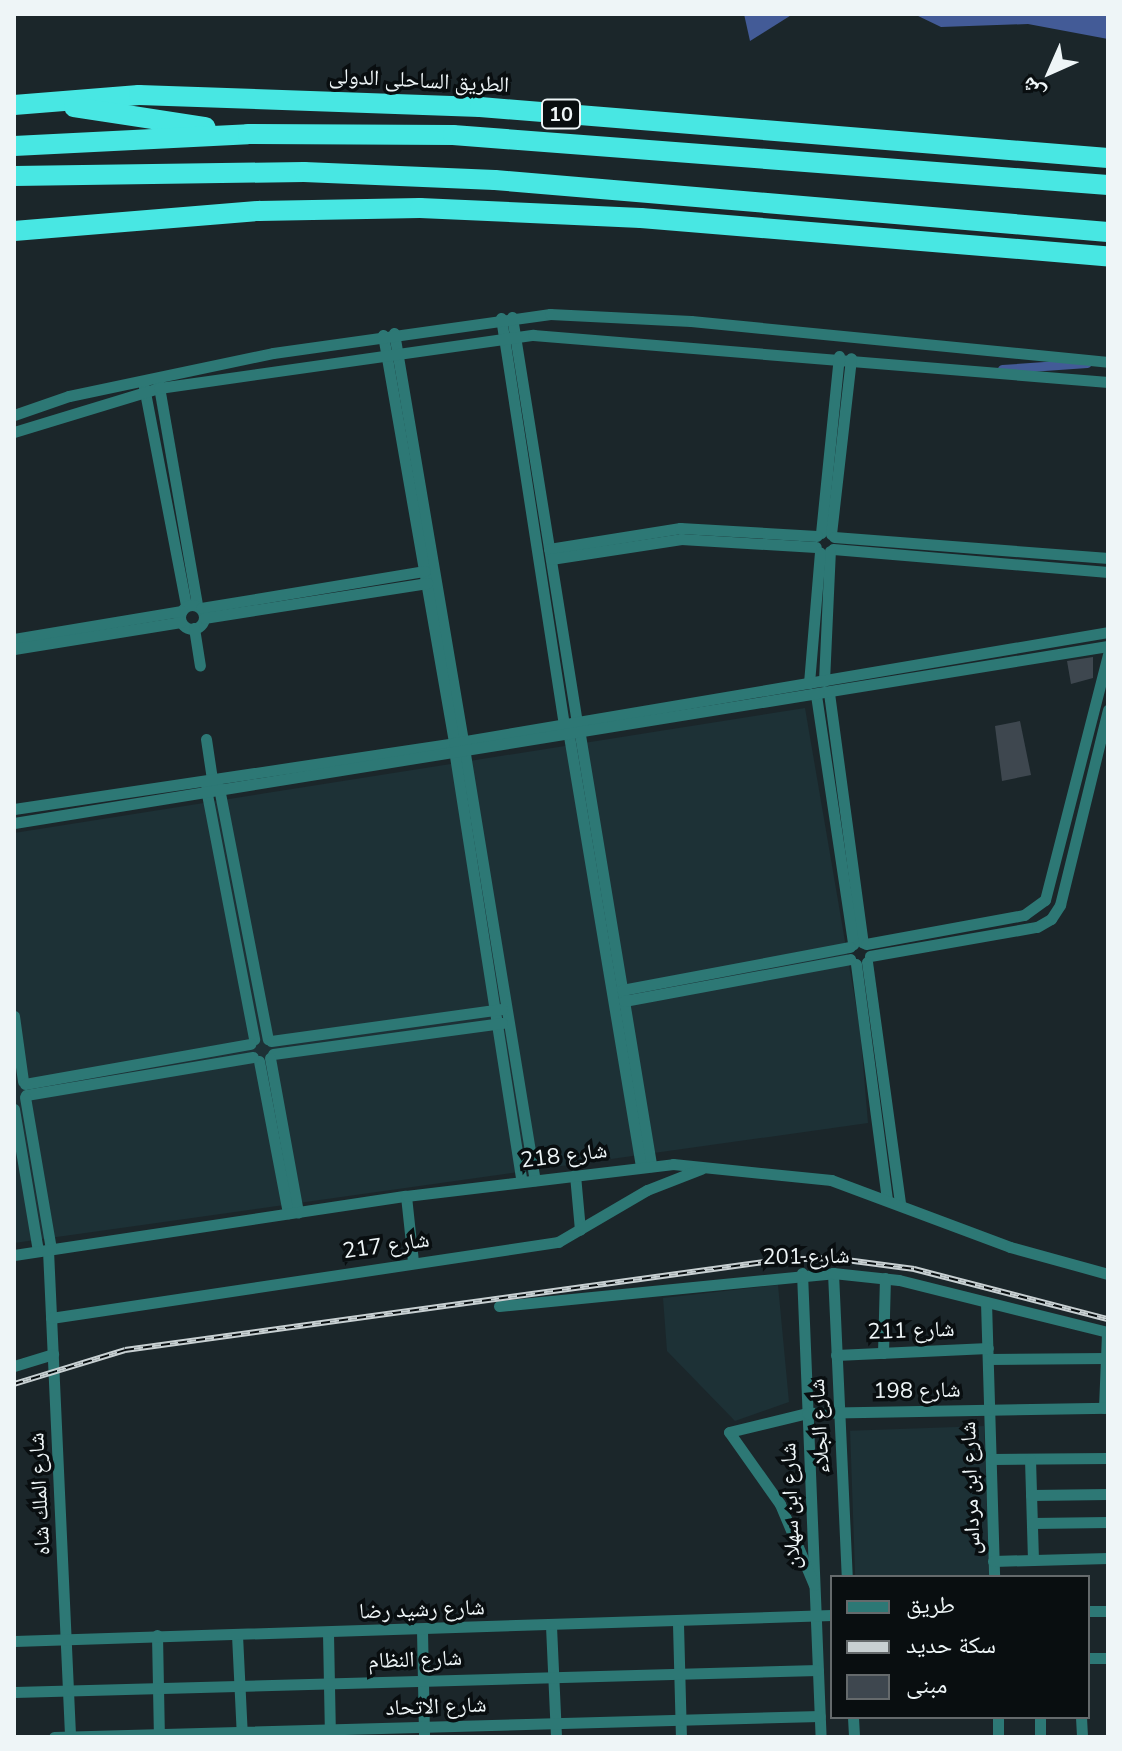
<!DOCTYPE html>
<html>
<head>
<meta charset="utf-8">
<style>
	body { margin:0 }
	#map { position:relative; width:1122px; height:1751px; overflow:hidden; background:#1b262a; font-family:"Nunito Sans","Noto Naskh Arabic",sans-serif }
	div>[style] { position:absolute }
	.built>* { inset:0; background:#1d3136; transform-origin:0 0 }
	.water>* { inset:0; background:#435b97 }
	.canal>* { height:9px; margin:-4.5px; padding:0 4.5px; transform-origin:4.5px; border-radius:4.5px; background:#435b97 }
	.building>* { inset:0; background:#3e474f }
	.minor>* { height:11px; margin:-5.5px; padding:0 5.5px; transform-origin:5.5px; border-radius:5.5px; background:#2d7875 }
	.minor>.ring { margin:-5.5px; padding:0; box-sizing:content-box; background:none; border:11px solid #2d7875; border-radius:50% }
	.motorway>* { height:20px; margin:-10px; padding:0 10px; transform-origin:10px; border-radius:10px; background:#48e7e3 }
	.rail>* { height:6px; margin-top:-3px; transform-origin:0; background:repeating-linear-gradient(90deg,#090e10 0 9px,#c8d0d2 0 18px); box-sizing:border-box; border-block:2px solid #c8d0d2 }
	span { translate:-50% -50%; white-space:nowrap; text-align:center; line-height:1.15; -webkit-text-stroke:7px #090e10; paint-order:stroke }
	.shield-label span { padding:2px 6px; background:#090e10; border:2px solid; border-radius:6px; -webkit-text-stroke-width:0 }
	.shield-label { font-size:20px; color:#eef5f7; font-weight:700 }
	.street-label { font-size:22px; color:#eef5f7 }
	.frame { position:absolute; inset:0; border:16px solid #eef5f7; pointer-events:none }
	.legend { position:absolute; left:830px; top:1575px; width:260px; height:144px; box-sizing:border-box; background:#090e10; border:2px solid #656a6c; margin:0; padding:10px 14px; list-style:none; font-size:24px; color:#eef5f7 }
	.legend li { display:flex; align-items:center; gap:16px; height:40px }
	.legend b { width:40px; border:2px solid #656a6c }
	.north { position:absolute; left:1010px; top:32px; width:80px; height:80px; -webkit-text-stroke:6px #090e10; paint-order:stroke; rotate:225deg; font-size:22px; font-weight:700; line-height:32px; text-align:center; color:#eef5f7 }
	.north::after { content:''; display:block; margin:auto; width:28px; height:36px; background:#eef5f7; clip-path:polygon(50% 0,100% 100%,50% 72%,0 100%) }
</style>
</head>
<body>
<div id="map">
	<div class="built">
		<i style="clip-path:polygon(805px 708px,860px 1029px,868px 1123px,14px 1243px,14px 833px)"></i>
		<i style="clip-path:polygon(778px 1285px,789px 1402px,735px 1421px,667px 1351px,663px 1298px)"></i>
		<i style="left:984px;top:1426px;width:151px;height:134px;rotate:88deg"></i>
	</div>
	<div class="water">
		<i style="clip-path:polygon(744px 14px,793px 14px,750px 41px)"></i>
		<i style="clip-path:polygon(914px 14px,1108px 14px,1108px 39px,1028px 24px,941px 27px)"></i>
	</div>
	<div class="canal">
		<i style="left:1002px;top:369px;width:85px;rotate:-4deg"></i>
	</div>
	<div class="building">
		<i style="clip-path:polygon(1093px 657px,1093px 678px,1071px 684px,1067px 661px)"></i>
		<i style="clip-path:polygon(1020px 721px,1031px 775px,1002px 781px,995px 726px)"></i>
	</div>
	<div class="minor">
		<i style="left:512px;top:317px;width:410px;rotate:80.9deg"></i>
		<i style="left:501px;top:318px;width:412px;rotate:81.2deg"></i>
		<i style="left:394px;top:333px;width:415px;rotate:80.4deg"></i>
		<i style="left:383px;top:335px;width:414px;rotate:80.1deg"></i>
		<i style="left:158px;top:381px;width:227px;rotate:80.1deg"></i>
		<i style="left:144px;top:387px;width:223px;rotate:79.1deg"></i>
		<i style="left:14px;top:415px;width:58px;rotate:-19.1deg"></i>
		<i style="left:69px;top:396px;width:208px;rotate:-11.9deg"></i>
		<i style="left:273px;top:353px;width:280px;rotate:-8deg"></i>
		<i style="left:550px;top:314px;width:141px;rotate:2.8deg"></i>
		<i style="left:691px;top:321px;width:419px;rotate:5.6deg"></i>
		<i style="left:14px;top:432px;width:152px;rotate:-16.9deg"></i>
		<i style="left:159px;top:388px;width:378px;rotate:-8.1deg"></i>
		<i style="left:533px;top:335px;width:577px;rotate:4.67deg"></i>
		<i style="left:821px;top:533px;width:178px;rotate:-84.2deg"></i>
		<i style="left:831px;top:534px;width:177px;rotate:-83.5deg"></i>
		<i style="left:834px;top:537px;width:275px;rotate:4.4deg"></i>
		<i style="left:549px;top:549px;width:133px;rotate:-9.1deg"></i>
		<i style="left:680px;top:528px;width:137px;rotate:3.3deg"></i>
		<i style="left:833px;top:549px;width:276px;rotate:4.8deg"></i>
		<i style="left:551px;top:559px;width:132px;rotate:-8.7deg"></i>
		<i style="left:681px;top:539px;width:135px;rotate:3.4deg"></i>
		<i class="ring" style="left:180px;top:605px;width:13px;height:13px"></i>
		<i style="left:201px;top:608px;width:227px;rotate:-9.4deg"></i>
		<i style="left:204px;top:618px;width:226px;rotate:-8.9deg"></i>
		<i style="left:194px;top:628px;width:38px;rotate:81deg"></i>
		<i style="left:14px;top:639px;width:170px;rotate:-9.5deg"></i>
		<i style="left:14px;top:649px;width:169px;rotate:-9.2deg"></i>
		<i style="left:824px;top:681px;width:130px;rotate:-87.4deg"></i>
		<i style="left:809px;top:683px;width:131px;rotate:-85.2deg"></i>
		<i style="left:829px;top:693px;width:252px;rotate:82.3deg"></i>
		<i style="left:816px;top:695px;width:252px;rotate:81.5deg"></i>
		<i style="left:580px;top:735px;width:437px;rotate:80.6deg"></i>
		<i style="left:569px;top:736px;width:436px;rotate:80.5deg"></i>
		<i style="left:206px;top:739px;width:48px;rotate:81.5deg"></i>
		<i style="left:465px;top:754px;width:432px;rotate:80.7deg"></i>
		<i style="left:455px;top:756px;width:431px;rotate:81.1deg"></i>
		<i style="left:219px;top:788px;width:256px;rotate:79deg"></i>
		<i style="left:206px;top:789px;width:255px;rotate:79.1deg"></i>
		<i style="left:14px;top:809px;width:445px;rotate:-8.5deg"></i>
		<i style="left:454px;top:743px;width:663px;rotate:-9.63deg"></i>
		<i style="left:14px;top:823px;width:1108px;rotate:-9.19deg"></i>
		<i style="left:866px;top:944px;width:161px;rotate:-10.4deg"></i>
		<i style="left:1024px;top:915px;width:26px;rotate:-36deg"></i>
		<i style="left:1045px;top:900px;width:254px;rotate:-75.6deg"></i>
		<i style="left:870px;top:956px;width:169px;rotate:-9.9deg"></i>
		<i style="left:1037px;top:927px;width:16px;rotate:-30deg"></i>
		<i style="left:1051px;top:919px;width:17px;rotate:-57deg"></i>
		<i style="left:1060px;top:905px;width:201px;rotate:-76.2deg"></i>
		<i style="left:867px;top:962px;width:244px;rotate:82.2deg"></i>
		<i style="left:856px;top:964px;width:237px;rotate:82.5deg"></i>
		<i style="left:622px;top:990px;width:232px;rotate:-10.7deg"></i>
		<i style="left:624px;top:1001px;width:230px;rotate:-10.5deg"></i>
		<i style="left:14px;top:1016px;width:66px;rotate:82.1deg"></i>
		<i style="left:271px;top:1041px;width:233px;rotate:-7.9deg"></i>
		<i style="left:273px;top:1054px;width:231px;rotate:-7.7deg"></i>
		<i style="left:270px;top:1058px;width:157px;rotate:79.7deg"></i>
		<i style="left:259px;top:1061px;width:155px;rotate:79.2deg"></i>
		<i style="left:25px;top:1084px;width:229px;rotate:-10.1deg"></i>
		<i style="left:26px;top:1095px;width:230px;rotate:-9.5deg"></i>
		<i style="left:25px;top:1097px;width:154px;rotate:80.3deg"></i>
		<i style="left:14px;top:1109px;width:144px;rotate:80.4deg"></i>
		<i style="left:575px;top:1175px;width:55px;rotate:84.8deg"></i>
		<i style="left:406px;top:1196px;width:66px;rotate:83.9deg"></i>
		<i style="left:48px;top:1250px;width:487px;rotate:87.4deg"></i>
		<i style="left:14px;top:1255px;width:396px;rotate:-8.6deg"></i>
		<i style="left:406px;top:1196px;width:269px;rotate:-6.8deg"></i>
		<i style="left:673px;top:1164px;width:159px;rotate:5.8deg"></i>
		<i style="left:831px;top:1180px;width:191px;rotate:20.5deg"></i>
		<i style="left:1010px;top:1247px;width:102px;rotate:15.4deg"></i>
		<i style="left:802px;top:1273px;width:464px;rotate:87.7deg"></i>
		<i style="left:833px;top:1273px;width:304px;rotate:87.4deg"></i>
		<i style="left:986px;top:1302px;width:275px;rotate:88.3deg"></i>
		<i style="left:499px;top:1306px;width:336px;rotate:-5.6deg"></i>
		<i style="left:833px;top:1273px;width:66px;rotate:6.1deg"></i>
		<i style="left:899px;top:1280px;width:215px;rotate:14deg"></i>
		<i style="left:51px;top:1318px;width:513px;rotate:-8.53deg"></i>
		<i style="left:558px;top:1242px;width:103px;rotate:-30.3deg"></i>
		<i style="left:647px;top:1190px;width:58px;rotate:-21.3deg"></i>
		<i style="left:883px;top:1353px;width:75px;rotate:-88.5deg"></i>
		<i style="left:836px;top:1355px;width:152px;rotate:-2.6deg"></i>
		<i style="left:988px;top:1359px;width:118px;rotate:-0.5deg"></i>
		<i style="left:14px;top:1366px;width:41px;rotate:-17.1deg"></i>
		<i style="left:1104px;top:1408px;width:76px;rotate:-87.7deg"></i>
		<i style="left:991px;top:1459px;width:117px;rotate:-0.5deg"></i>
		<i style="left:1030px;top:1459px;width:101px;rotate:88.3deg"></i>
		<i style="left:1031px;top:1495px;width:77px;rotate:-0.7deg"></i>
		<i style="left:1032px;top:1523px;width:76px;rotate:-0.8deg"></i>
		<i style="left:993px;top:1561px;width:115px;rotate:-1.5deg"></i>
		<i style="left:814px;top:1585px;width:88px;rotate:-112.8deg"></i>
		<i style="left:780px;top:1504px;width:88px;rotate:-125.3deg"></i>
		<i style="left:729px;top:1432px;width:80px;rotate:-13.7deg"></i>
		<i style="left:807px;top:1413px;width:301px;rotate:-1deg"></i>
		<i style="left:1088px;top:1611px;width:20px"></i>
		<i style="left:678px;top:1624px;width:113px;rotate:88.5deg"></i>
		<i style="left:551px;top:1626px;width:111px;rotate:87.4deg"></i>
		<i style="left:422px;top:1630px;width:107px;rotate:88.9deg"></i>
		<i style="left:328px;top:1633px;width:103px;rotate:88.9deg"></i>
		<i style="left:157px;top:1635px;width:102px;rotate:88.9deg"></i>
		<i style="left:237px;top:1635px;width:101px;rotate:87.2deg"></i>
		<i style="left:14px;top:1641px;width:818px;rotate:-1.82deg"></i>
		<i style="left:1088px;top:1658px;width:20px"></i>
		<i style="left:14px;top:1692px;width:804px;rotate:-1.57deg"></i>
		<i style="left:853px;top:1717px;width:20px;rotate:87deg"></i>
		<i style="left:998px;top:1717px;width:20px;rotate:90deg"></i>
		<i style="left:1040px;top:1717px;width:20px;rotate:90deg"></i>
		<i style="left:1081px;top:1717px;width:20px;rotate:87deg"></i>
		<i style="left:54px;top:1737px;width:766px;rotate:-1.57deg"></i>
	</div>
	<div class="motorway">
		<i style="left:14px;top:105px;width:125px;rotate:-4.6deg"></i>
		<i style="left:139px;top:95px;width:341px;rotate:2deg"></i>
		<i style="left:480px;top:107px;width:630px;rotate:4.64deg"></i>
		<i style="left:74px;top:107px;width:133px;rotate:8.7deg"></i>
		<i style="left:14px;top:146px;width:234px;rotate:-2.9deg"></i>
		<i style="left:248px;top:134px;width:205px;rotate:0.3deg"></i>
		<i style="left:453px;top:135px;width:657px;rotate:4.37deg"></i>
		<i style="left:14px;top:176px;width:290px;rotate:-0.8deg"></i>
		<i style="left:304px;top:172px;width:191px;rotate:2.4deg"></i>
		<i style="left:495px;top:180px;width:615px;rotate:4.85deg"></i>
		<i style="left:14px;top:231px;width:246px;rotate:-4.7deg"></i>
		<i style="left:259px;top:211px;width:161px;rotate:-1.1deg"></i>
		<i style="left:420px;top:208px;width:221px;rotate:2.6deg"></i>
		<i style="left:641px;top:218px;width:469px;rotate:4.7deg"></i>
	</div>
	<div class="rail">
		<i style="left:14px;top:1384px;width:116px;rotate:-17deg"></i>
		<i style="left:125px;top:1350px;width:660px;rotate:-7.84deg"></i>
		<i style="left:779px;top:1260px;width:52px;rotate:-2.2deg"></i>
		<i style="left:831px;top:1258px;width:84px;rotate:7.5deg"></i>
		<i style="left:914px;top:1269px;width:200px;rotate:14.5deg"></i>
	</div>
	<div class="shield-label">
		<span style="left:561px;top:114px">10</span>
	</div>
	<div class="street-label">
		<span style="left:419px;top:81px;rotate:3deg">الطريق الساحلى الدولى</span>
		<span style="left:564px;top:1156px;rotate:-7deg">شارع 218</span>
		<span style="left:386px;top:1246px;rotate:-8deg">شارع 217</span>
		<span style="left:806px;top:1257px;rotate:-1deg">شارع 201</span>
		<span style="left:911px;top:1331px;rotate:-2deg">شارع 211</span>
		<span style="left:917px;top:1391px;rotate:-1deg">شارع 198</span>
		<span style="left:820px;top:1426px;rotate:-93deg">شارع الجلاء</span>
		<span style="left:971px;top:1488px;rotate:-92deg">شارع ابن مرداس</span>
		<span style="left:40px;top:1494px;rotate:-93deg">شارع الملك شاه</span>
		<span style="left:791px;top:1506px;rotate:-92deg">شارع ابن سهلان</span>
		<span style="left:422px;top:1610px;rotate:-2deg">شارع رشيد رضا</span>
		<span style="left:415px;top:1660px;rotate:-2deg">شارع النظام</span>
		<span style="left:436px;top:1707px;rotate:-2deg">شارع الاتحاد</span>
	</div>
	<div class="frame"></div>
	<ul class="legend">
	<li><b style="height:10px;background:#2d7875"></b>طريق</li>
	<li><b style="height:10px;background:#c8d0d2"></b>سكة حديد</li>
	<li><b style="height:22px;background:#3e474f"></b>مبنى</li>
	</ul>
	<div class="north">ش</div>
</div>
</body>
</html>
